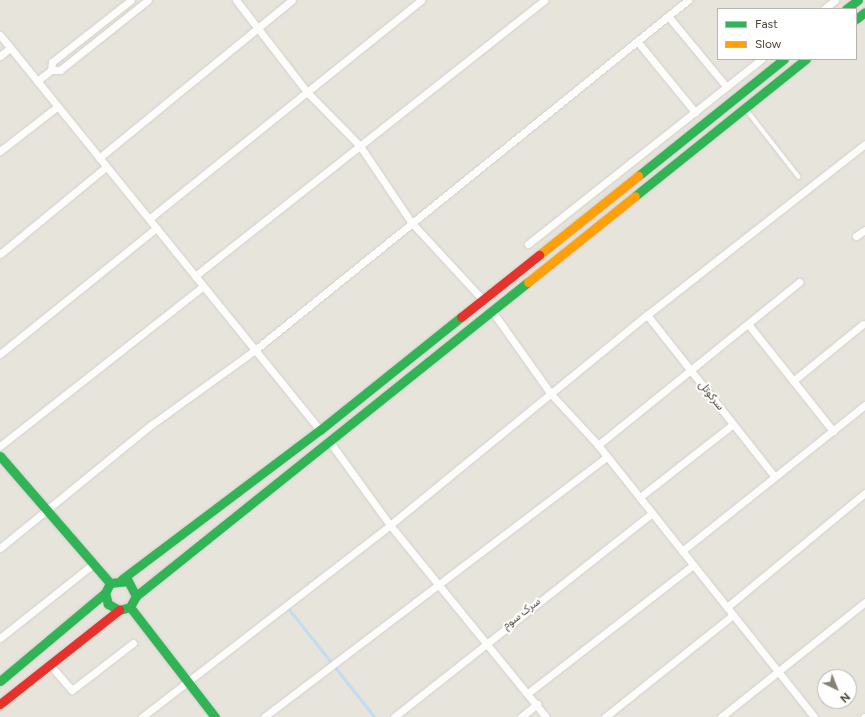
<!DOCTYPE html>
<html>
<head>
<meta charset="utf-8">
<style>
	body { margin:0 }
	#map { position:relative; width:865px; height:717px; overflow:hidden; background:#f4f2ee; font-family:Figtree,"Noto Sans Arabic",sans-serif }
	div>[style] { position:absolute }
	.residential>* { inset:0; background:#e7e4dc }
	.stream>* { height:2.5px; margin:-1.25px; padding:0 1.25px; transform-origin:1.25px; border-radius:1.25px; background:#c0ddf1 }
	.roads { filter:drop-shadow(0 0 1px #d2d0cb) drop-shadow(0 0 1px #d2d0cb) }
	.lane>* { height:3.5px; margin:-1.75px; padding:0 1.75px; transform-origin:1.75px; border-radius:1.75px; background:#fdfdfc }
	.street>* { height:7px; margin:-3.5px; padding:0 3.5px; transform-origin:3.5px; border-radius:3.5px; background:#fdfdfc }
	.fast>* { height:9px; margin:-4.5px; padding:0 4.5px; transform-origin:4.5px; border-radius:4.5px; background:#30b455 }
	.slow>* { height:9px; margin:-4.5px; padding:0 4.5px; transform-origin:4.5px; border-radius:4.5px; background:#ff9f0a }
	.jam>* { height:9px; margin:-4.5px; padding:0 4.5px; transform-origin:4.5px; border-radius:4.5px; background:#e5322d }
	span { translate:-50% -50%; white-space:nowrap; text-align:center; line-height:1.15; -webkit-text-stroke:4px #fff; paint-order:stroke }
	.street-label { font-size:11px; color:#4b4439 }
	.legend { position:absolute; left:717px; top:8px; width:140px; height:52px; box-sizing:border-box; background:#fff; border:1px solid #b7b4b0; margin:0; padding:5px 7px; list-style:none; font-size:12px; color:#4b4439 }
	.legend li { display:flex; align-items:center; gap:8px; height:20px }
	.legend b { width:20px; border:1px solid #b7b4b0 }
	.north { position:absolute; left:817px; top:669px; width:40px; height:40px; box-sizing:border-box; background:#fff; border:1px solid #b7b4b0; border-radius:50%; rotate:137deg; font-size:11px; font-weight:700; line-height:16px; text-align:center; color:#4b4439 }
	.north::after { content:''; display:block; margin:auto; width:14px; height:18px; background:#868178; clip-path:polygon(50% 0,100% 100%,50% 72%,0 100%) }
</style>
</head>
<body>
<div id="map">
	<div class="residential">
		<i style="clip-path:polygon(evenodd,0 0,865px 0,865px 717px,0 717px,0 0,718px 9px,856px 9px,856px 59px,718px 59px,718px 9px,0 0,825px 677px,849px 677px,849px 701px,825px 701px,825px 677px)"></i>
	</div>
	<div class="stream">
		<i style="left:289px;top:609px;width:138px;rotate:51.5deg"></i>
	</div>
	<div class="roads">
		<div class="lane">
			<i style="left:746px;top:109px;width:86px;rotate:52.1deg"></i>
		</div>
		<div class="street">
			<i style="left:236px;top:0;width:116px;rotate:52.3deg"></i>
			<i style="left:307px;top:92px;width:76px;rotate:45.5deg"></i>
			<i style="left:360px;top:146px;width:92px;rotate:56.1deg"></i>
			<i style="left:411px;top:222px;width:106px;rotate:47.3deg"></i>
			<i style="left:824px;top:9px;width:14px;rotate:-39deg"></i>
			<i style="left:668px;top:16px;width:91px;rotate:50.4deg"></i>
			<i style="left:0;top:35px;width:508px;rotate:50.99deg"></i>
			<i style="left:637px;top:41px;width:92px;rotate:50.8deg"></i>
			<i style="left:0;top:56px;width:13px;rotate:-39deg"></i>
			<i style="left:51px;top:70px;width:8px;rotate:-83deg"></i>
			<i style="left:52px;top:62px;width:100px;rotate:-38.1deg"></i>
			<i style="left:37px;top:81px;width:18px;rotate:-38deg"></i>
			<i style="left:51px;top:70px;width:9px"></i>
			<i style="left:60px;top:70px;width:112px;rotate:-38.5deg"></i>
			<i style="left:0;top:151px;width:73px;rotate:-37.8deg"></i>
			<i style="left:99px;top:158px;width:249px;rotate:-39.3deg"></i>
			<i style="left:149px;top:219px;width:349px;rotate:-38.8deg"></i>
			<i style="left:856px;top:236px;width:11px;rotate:-34deg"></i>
			<i style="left:528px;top:244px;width:298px;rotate:-38.4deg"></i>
			<i style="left:0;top:254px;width:137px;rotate:-39.4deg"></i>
			<i style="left:195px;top:276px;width:445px;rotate:-38.3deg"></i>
			<i style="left:492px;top:311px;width:102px;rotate:54.6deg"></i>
			<i style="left:551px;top:394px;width:69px;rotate:47.3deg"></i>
			<i style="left:598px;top:445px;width:347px;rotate:51.5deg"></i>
			<i style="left:647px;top:315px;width:206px;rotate:51.7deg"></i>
			<i style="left:748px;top:324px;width:137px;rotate:51.5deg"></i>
			<i style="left:0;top:354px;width:201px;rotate:-38.9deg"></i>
			<i style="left:793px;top:381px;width:90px;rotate:-39.2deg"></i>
			<i style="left:329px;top:441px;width:104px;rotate:54deg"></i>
			<i style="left:390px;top:525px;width:247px;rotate:50.9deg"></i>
			<i style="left:598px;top:445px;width:259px;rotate:-39deg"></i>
			<i style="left:0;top:446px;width:258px;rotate:-38.2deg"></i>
			<i style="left:640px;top:497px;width:118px;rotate:-38.1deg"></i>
			<i style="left:0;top:548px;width:195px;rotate:-39.2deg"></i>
			<i style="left:151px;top:425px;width:128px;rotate:-35.8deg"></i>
			<i style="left:255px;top:350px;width:557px;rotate:-38.95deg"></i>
			<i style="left:682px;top:551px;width:234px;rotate:-38.6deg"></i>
			<i style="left:727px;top:607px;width:179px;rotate:-39.6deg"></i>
			<i style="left:0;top:638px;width:119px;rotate:-38.5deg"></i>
			<i style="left:50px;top:665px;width:33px;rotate:49deg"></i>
			<i style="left:72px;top:690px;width:77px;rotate:-37.6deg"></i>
			<i style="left:528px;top:693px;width:209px;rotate:-37.8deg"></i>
			<i style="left:142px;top:717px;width:314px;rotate:-37.7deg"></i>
			<i style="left:390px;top:525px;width:332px;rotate:-39.3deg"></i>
			<i style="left:647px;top:315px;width:277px;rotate:-38.1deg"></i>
			<i style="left:264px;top:717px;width:430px;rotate:-37.2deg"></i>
			<i style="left:394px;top:717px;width:329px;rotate:-38.3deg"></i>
			<i style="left:521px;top:717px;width:21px;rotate:-39deg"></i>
			<i style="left:605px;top:717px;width:164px;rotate:-38.6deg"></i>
			<i style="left:721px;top:717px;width:184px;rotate:-38.6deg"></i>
			<i style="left:864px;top:717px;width:1px"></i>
		</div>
		<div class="fast">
			<i style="left:846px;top:9px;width:15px;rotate:-37deg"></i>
			<i style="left:856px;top:19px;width:11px;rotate:-38deg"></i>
			<i style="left:638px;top:176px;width:187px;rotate:-38.7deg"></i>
			<i style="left:635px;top:196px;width:219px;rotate:-38.7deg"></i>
			<i style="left:0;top:456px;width:168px;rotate:49.1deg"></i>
			<i style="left:122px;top:579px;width:248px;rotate:-37deg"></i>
			<i style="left:320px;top:430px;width:181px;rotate:-38.7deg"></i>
			<i style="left:136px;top:596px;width:502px;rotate:-38.7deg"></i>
			<i style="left:130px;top:607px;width:139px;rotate:52.3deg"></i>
			<i style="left:0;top:681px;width:137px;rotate:-40deg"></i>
			<i style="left:105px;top:593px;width:11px;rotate:-63deg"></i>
			<i style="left:110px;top:583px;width:18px;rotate:-6deg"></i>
			<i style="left:128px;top:581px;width:17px;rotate:62deg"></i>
			<i style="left:136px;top:596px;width:13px;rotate:119deg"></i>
			<i style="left:130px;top:607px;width:11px;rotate:165deg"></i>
			<i style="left:119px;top:610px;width:13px;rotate:-151deg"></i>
			<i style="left:108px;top:604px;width:11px;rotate:-105deg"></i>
		</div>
		<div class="slow">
			<i style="left:539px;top:255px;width:127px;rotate:-38.6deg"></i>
			<i style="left:528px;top:282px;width:137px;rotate:-38.8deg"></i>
		</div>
		<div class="jam">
			<i style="left:461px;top:317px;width:100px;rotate:-38.5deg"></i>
			<i style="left:0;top:704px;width:152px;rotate:-38.3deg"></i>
		</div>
	</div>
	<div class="street-label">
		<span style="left:711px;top:396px;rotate:52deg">سرکوتل</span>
		<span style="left:522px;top:614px;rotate:-38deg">سرک سوم</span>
	</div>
	<ul class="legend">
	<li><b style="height:5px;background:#30b455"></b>Fast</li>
	<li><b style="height:5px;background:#ff9f0a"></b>Slow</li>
	</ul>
	<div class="north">N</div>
</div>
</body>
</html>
